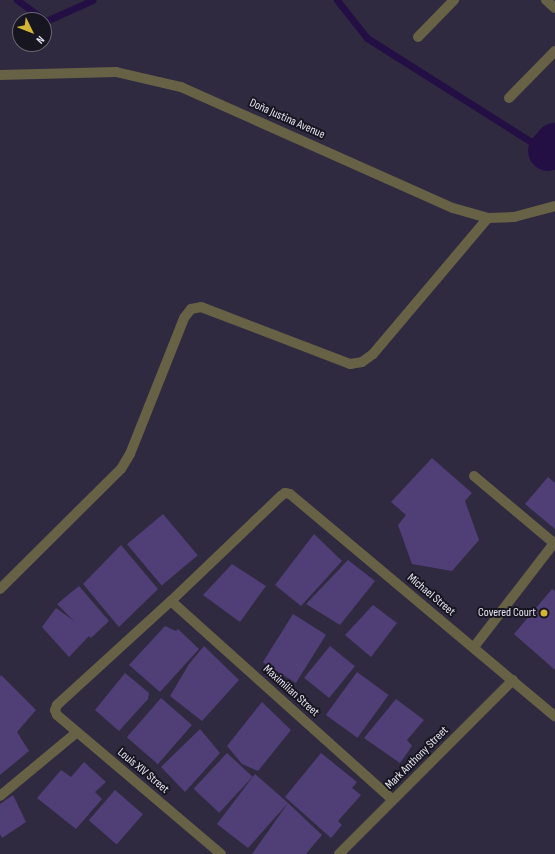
<!DOCTYPE html>
<html>
<head>
<meta charset="utf-8">
<style>
	body { margin:0 }
	#map { position:relative; width:555px; height:854px; overflow:hidden; background:#302a41; font-family:"Sofia Sans Condensed",sans-serif }
	div>[style] { position:absolute }
	.stream>* { height:7px; margin:-3.5px; padding:0 3.5px; transform-origin:3.5px; border-radius:3.5px; background:#240f44 }
	.river>* { height:40px; margin:-20px; padding:0 20px; transform-origin:20px; border-radius:20px; background:#240f44 }
	.building>* { inset:0; background:#503e77; transform-origin:0 0 }
	.service>* { height:10px; margin:-5px; padding:0 5px; transform-origin:5px; border-radius:5px; background:#676145 }
	.minor>* { height:10px; margin:-5px; padding:0 5px; transform-origin:5px; border-radius:5px; background:#676145 }
	.tertiary>* { height:10px; margin:-5px; padding:0 5px; transform-origin:5px; border-radius:5px; background:#676145 }
	.dots>* { width:11px; height:11px; translate:-50% -50%; box-sizing:border-box; border:2px solid #17151f; border-radius:50% }
	span { translate:-50% -50%; white-space:nowrap; text-align:center; line-height:1.15; -webkit-text-stroke:4px #17151f; paint-order:stroke }
	.street-label { font-size:12px; color:#e6e3f2 }
	.poi-label { font-size:12px; color:#e6e3f2 }
	.right { translate:-100% -50%; text-align:right }
	.north { position:absolute; left:12px; top:12px; width:40px; height:40px; box-sizing:border-box; background:#17151f; border:1px solid #6a6773; border-radius:50%; rotate:133deg; font-size:11px; font-weight:700; line-height:16px; text-align:center; color:#e6e3f2 }
	.north::after { content:''; display:block; margin:auto; width:14px; height:18px; background:#d3b635; clip-path:polygon(50% 0,100% 100%,50% 72%,0 100%) }
</style>
</head>
<body>
<div id="map">
	<div class="stream">
		<i style="left:17px;top:0;width:36px;rotate:36deg"></i>
		<i style="left:46px;top:21px;width:51px;rotate:-24.1deg"></i>
		<i style="left:337px;top:0;width:48px;rotate:51.7deg"></i>
		<i style="left:367px;top:38px;width:222px;rotate:32.3deg"></i>
	</div>
	<div class="river">
		<i style="left:548px;top:151px;width:11px;rotate:-49deg"></i>
	</div>
	<div class="building">
		<i style="clip-path:polygon(432px 458px,472px 493px,465px 501px,479px 540px,452px 571px,412px 564px,398px 525px,406px 515px,391px 502px)"></i>
		<i style="clip-path:polygon(548px 477px,555px 483px,555px 529px,525px 504px)"></i>
		<i style="left:163px;top:514px;width:54px;height:47px;rotate:50deg"></i>
		<i style="clip-path:polygon(314px 534px,342px 561px,301px 606px,275px 585px)"></i>
		<i style="clip-path:polygon(121px 545px,158px 589px,119px 627px,83px 584px)"></i>
		<i style="clip-path:polygon(348px 560px,375px 581px,340px 625px,306px 604px)"></i>
		<i style="clip-path:polygon(232px 564px,266px 586px,240px 622px,203px 595px)"></i>
		<i style="clip-path:polygon(79px 586px,109px 621px,91px 638px,89px 636px,69px 657px,42px 627px,56px 608px,74px 621px,57px 604px)"></i>
		<i style="clip-path:polygon(552px 589px,555px 591px,555px 670px,514px 634px)"></i>
		<i style="clip-path:polygon(373px 605px,397px 623px,371px 657px,345px 635px)"></i>
		<i style="left:293px;top:614px;width:39px;height:57px;rotate:32deg"></i>
		<i style="clip-path:polygon(165px 626px,176px 631px,178px 629px,199px 649px,160px 692px,129px 665px)"></i>
		<i style="clip-path:polygon(204px 646px,239px 680px,202px 721px,170px 696px,189px 664px)"></i>
		<i style="left:330px;top:646px;width:32px;height:41px;rotate:39deg"></i>
		<i style="left:357px;top:672px;width:39px;height:53px;rotate:36deg"></i>
		<i style="clip-path:polygon(125px 673px,149px 693px,148px 699px,119px 731px,95px 710px)"></i>
		<i style="clip-path:polygon(1px 675px,36px 710px,17px 732px,29px 751px,0 775px,0 677px)"></i>
		<i style="left:161px;top:698px;width:41px;height:52px;rotate:41deg"></i>
		<i style="clip-path:polygon(396px 699px,424px 720px,407px 740px,412px 746px,400px 763px,364px 738px)"></i>
		<i style="clip-path:polygon(262px 702px,291px 730px,258px 771px,242px 764px,227px 746px)"></i>
		<i style="clip-path:polygon(200px 729px,220px 753px,185px 792px,161px 767px)"></i>
		<i style="left:227px;top:753px;width:35px;height:49px;rotate:43deg"></i>
		<i style="clip-path:polygon(321px 753px,357px 782px,352px 788px,361px 795px,338px 821px,342px 825px,331px 838px,285px 797px)"></i>
		<i style="clip-path:polygon(84px 762px,106px 782px,95px 792px,102px 799px,76px 829px,37px 798px,61px 770px,71px 777px)"></i>
		<i style="clip-path:polygon(255px 774px,288px 803px,322px 835px,306px 854px,252px 854px,288px 803px,248px 848px,217px 824px)"></i>
		<i style="left:115px;top:790px;width:37px;height:40px;rotate:41deg"></i>
		<i style="clip-path:polygon(13px 795px,26px 822px,2px 838px,0 834px,0 804px)"></i>
	</div>
	<div class="service">
		<i style="left:474px;top:476px;width:106px;rotate:40deg"></i>
		<i style="left:474px;top:647px;width:131px;rotate:-52.4deg"></i>
	</div>
	<div class="minor">
		<i style="left:546px;top:0;width:12px;rotate:42deg"></i>
		<i style="left:418px;top:37px;width:52px;rotate:-45.8deg"></i>
		<i style="left:509px;top:98px;width:66px;rotate:-45.6deg"></i>
		<i style="left:0;top:589px;width:170px;rotate:-44.8deg"></i>
		<i style="left:121px;top:469px;width:17px;rotate:-59deg"></i>
		<i style="left:130px;top:454px;width:146px;rotate:-68.3deg"></i>
		<i style="left:184px;top:318px;width:11px;rotate:-52deg"></i>
		<i style="left:191px;top:309px;width:10px;rotate:-11deg"></i>
		<i style="left:201px;top:307px;width:160px;rotate:20.9deg"></i>
		<i style="left:350px;top:364px;width:12px;rotate:-9deg"></i>
		<i style="left:362px;top:362px;width:14px;rotate:-36deg"></i>
		<i style="left:373px;top:354px;width:178px;rotate:-49.8deg"></i>
		<i style="left:171px;top:601px;width:298px;rotate:41.9deg"></i>
		<i style="left:0;top:796px;width:100px;rotate:-39.7deg"></i>
		<i style="left:221px;top:854px;width:215px;rotate:-139.7deg"></i>
		<i style="left:57px;top:715px;width:5px;rotate:-112deg"></i>
		<i style="left:55px;top:710px;width:5px;rotate:-68deg"></i>
		<i style="left:57px;top:705px;width:154px;rotate:-42.4deg"></i>
		<i style="left:171px;top:601px;width:152px;rotate:-43.7deg"></i>
		<i style="left:281px;top:496px;width:5px;rotate:-37deg"></i>
		<i style="left:285px;top:493px;width:5px;rotate:11deg"></i>
		<i style="left:290px;top:494px;width:346px;rotate:40deg"></i>
		<i style="left:339px;top:854px;width:246px;rotate:-45deg"></i>
	</div>
	<div class="tertiary">
		<i style="left:0;top:75px;width:116px;rotate:-1.5deg"></i>
		<i style="left:116px;top:72px;width:67px;rotate:13deg"></i>
		<i style="left:181px;top:87px;width:298px;rotate:24deg"></i>
		<i style="left:453px;top:208px;width:36px;rotate:16deg"></i>
		<i style="left:488px;top:218px;width:26px;rotate:-2deg"></i>
		<i style="left:514px;top:217px;width:42px;rotate:-15deg"></i>
	</div>
	<div class="dots">
		<i style="left:544px;top:613px;background:#d3b635"></i>
	</div>
	<div class="street-label">
		<span style="left:287px;top:119px;rotate:24deg">Doña Justina Avenue</span>
		<span style="left:431px;top:595px;rotate:40deg">Michael Street</span>
		<span style="left:291px;top:691px;rotate:42deg">Maximilian Street</span>
		<span style="left:417px;top:758px;rotate:-45deg">Mark Anthony Street</span>
		<span style="left:143px;top:771px;rotate:40deg">Louis XIV Street</span>
	</div>
	<div class="poi-label">
		<span class="right" style="left:536px;top:613px">Covered Court</span>
	</div>
	<div class="north">N</div>
</div>
</body>
</html>
